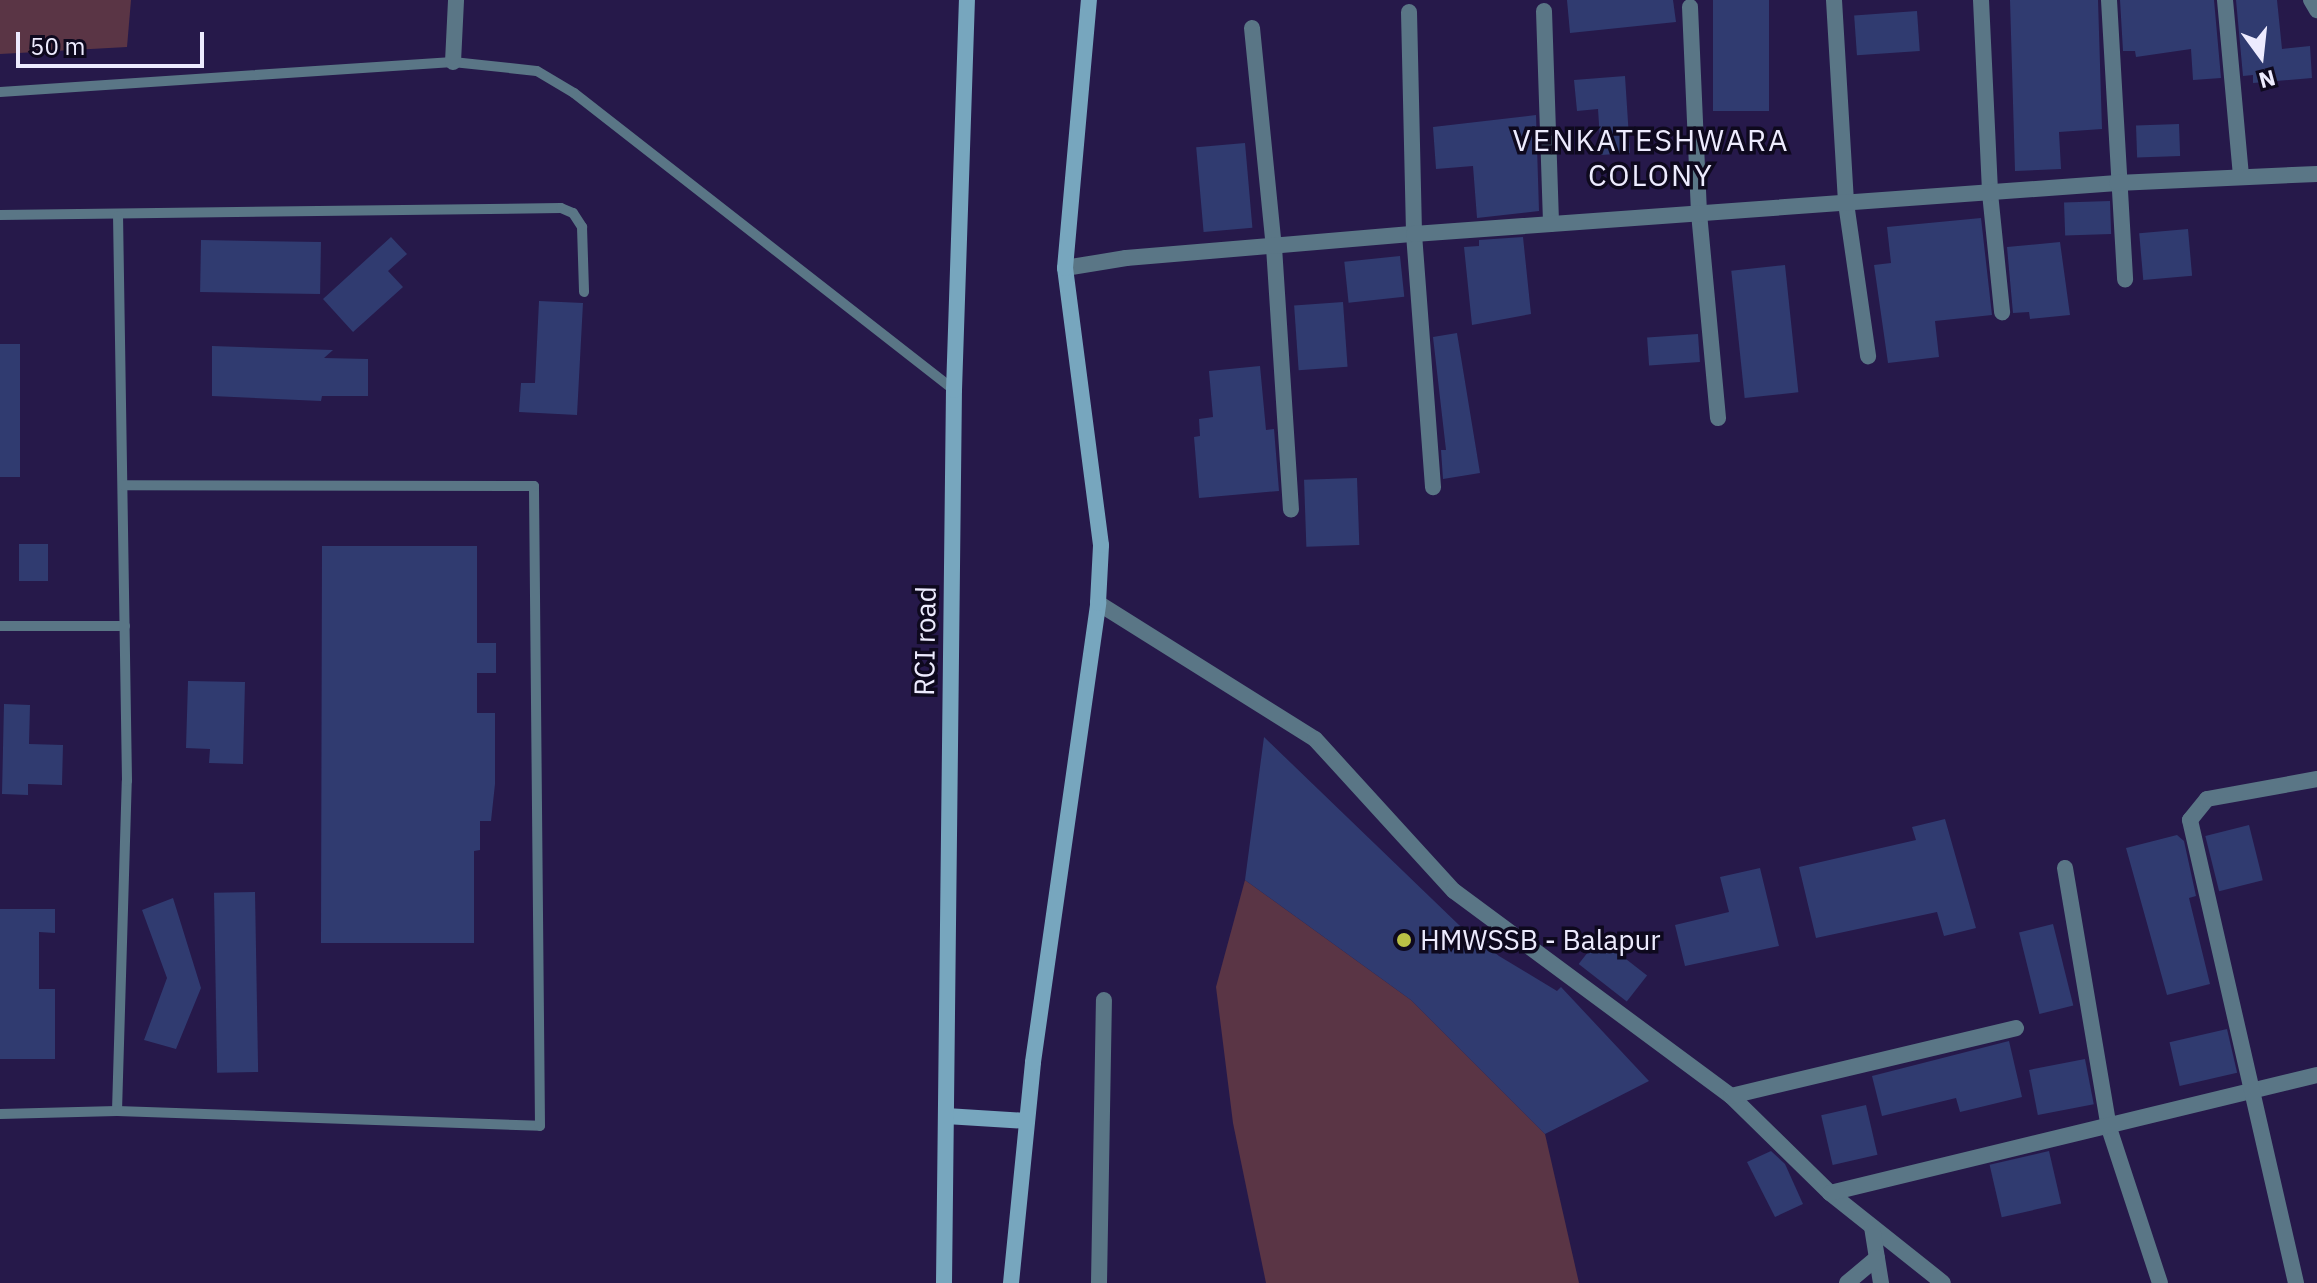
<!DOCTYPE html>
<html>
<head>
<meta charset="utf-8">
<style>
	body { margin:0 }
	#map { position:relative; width:2317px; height:1283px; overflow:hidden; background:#26194a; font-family:"IBM Plex Sans",sans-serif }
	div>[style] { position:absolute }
	.green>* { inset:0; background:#5a3545 }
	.building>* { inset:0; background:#303b70; transform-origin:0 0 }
	.lane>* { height:10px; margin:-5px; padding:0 5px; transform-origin:5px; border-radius:5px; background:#5a7686 }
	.street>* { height:16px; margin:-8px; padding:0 8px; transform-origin:8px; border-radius:8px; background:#5a7686 }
	.secondary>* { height:16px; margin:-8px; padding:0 8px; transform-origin:8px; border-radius:8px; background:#77a6be }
	.dots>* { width:22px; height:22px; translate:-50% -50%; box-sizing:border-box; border:4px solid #0e091e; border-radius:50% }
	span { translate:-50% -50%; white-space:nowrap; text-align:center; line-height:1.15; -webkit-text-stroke:7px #0e091e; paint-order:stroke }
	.street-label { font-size:28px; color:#edebfe }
	.poi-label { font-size:28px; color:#edebfe }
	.left { translate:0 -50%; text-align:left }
	.neighbourhood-label { font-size:30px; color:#edebfe; letter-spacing:2px }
	.north { position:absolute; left:2221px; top:16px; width:80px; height:80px; -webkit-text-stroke:6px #0e091e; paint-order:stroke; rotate:165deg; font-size:22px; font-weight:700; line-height:32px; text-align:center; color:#edebfe }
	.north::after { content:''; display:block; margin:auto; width:28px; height:36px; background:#edebfe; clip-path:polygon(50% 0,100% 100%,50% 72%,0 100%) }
	.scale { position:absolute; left:16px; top:32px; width:188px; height:36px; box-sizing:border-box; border:4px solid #edebfe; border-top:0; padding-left:10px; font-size:24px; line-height:28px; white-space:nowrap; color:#edebfe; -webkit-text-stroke:6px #0e091e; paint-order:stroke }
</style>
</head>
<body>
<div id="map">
	<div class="green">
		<i style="clip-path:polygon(0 0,131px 0,127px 47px,0 54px)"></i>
		<i style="clip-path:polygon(1245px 880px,1411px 1000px,1545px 1134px,1579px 1283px,1266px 1283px,1233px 1123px,1216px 987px)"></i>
	</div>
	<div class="building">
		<i style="clip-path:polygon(1567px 0,1673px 0,1676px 22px,1570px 33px)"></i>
		<i style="left:1713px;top:0;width:56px;height:111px"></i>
		<i style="clip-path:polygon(2010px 0,2098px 0,2102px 129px,2059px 132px,2061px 169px,2015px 171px)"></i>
		<i style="clip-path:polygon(2120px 0,2214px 0,2221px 78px,2193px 80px,2191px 49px,2136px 57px,2135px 51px,2123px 51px)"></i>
		<i style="clip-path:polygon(2236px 0,2277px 0,2282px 49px,2310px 46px,2312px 78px,2253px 83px,2253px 75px,2243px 76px)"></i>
		<i style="left:1917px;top:11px;width:40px;height:63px;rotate:86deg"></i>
		<i style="clip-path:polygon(1625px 76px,1630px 153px,1601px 155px,1598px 109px,1577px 111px,1574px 80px)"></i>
		<i style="clip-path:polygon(1536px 115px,1539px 211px,1477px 218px,1473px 166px,1436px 169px,1433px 127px)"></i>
		<i style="left:2179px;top:124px;width:32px;height:43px;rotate:88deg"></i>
		<i style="left:1245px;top:143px;width:85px;height:49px;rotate:85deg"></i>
		<i style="left:2110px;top:201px;width:33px;height:46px;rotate:88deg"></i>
		<i style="clip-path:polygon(1981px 218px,1992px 315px,1935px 321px,1939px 357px,1888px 363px,1874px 265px,1891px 263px,1887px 227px)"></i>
		<i style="left:2188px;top:229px;width:47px;height:49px;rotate:85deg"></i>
		<i style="clip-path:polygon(391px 237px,407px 254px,388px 271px,403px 287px,353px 332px,323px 299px)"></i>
		<i style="clip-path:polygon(1523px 237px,1531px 314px,1472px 325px,1464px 247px,1479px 246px,1479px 240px)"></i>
		<i style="left:201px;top:240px;width:120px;height:52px;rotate:1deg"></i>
		<i style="clip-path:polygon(2060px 242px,2070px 315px,2030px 319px,2029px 312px,2013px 313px,2007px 247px)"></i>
		<i style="left:1400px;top:256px;width:41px;height:56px;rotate:84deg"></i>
		<i style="left:1785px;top:265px;width:128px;height:54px;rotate:84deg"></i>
		<i style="clip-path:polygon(539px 301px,583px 303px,577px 415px,519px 412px,521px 383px,535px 383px)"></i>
		<i style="left:1343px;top:302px;width:65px;height:49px;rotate:86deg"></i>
		<i style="clip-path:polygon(1457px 333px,1480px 473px,1443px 479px,1441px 450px,1446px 450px,1433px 337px)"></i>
		<i style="left:1698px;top:334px;width:28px;height:51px;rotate:86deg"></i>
		<i style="left:0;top:344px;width:20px;height:133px"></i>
		<i style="clip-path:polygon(212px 346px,333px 350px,324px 358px,368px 359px,368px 396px,322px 396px,321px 401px,212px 396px)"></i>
		<i style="clip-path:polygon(1260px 366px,1266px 430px,1274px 429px,1279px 491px,1199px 498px,1194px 437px,1200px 436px,1199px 419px,1213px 417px,1209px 371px)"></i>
		<i style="left:1357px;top:478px;width:67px;height:53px;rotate:88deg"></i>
		<i style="left:19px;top:544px;width:29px;height:37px"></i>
		<i style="clip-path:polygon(322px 546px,477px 546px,477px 643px,496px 643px,496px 673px,477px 673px,477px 713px,495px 713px,495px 784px,491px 821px,480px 821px,480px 850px,474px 851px,474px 943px,321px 943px)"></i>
		<i style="clip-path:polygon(188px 681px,245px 682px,243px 764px,209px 763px,210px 749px,186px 748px)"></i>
		<i style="clip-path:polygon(4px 704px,30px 705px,29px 744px,63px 745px,62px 785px,28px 784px,28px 795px,2px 794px)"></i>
		<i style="clip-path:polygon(1264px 737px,1459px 925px,1499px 956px,1557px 991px,1561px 987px,1649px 1081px,1545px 1134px,1411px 1000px,1245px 880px)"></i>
		<i style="clip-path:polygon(1945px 819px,1976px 928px,1944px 936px,1937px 912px,1816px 938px,1799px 867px,1916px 840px,1912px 827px)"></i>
		<i style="left:2249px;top:825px;width:57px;height:45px;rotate:76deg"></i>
		<i style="clip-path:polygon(2177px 835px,2184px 841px,2196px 896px,2189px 898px,2210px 984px,2167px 995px,2126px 848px)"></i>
		<i style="clip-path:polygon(1760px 868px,1779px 946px,1685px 966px,1675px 925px,1729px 912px,1720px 877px)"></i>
		<i style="left:255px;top:892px;width:180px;height:41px;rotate:89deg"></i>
		<i style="clip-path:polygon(173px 898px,201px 988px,176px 1049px,144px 1040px,167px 978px,142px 910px)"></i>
		<i style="clip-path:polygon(0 909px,55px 909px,55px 933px,39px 932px,39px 989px,55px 989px,55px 1059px,0 1059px)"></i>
		<i style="left:2053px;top:924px;width:84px;height:35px;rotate:76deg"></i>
		<i style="left:1599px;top:938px;width:61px;height:33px;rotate:38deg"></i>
		<i style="left:2227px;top:1029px;width:45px;height:59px;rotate:77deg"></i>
		<i style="clip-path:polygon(2009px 1041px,2022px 1097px,1960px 1112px,1956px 1098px,1882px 1116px,1872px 1076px)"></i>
		<i style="left:2085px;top:1059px;width:46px;height:57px;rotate:79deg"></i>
		<i style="left:1866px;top:1105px;width:51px;height:46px;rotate:77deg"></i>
		<i style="clip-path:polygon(1771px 1151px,1785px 1164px,1803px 1204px,1775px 1217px,1747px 1162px)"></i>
		<i style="left:2049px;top:1151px;width:54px;height:61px;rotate:77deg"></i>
	</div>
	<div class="lane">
		<i style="left:0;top:92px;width:454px;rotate:-3.8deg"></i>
		<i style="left:453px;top:62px;width:84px;rotate:6.1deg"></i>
		<i style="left:537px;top:71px;width:43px;rotate:30.7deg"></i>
		<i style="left:574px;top:93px;width:482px;rotate:38deg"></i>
		<i style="left:0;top:215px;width:561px;rotate:-0.71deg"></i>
		<i style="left:561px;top:208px;width:13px;rotate:23deg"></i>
		<i style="left:573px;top:213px;width:17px;rotate:57deg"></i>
		<i style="left:582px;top:227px;width:65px;rotate:88.2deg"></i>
		<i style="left:0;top:626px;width:125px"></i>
		<i style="left:117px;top:1111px;width:330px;rotate:-88.3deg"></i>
		<i style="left:127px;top:781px;width:565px;rotate:-90.91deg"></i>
		<i style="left:0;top:1114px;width:117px;rotate:-1.5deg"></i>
		<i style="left:117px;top:1111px;width:423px;rotate:2deg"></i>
		<i style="left:540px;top:1126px;width:640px;rotate:-90.54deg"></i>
		<i style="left:534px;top:486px;width:411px;rotate:-179.9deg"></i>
	</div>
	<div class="street">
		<i style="left:1834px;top:0;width:203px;rotate:86.6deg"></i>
		<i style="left:1846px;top:203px;width:155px;rotate:81.8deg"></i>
		<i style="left:1981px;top:0;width:193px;rotate:87.3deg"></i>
		<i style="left:1990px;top:193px;width:120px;rotate:84.2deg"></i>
		<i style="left:2109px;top:0;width:280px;rotate:86.7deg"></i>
		<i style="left:2225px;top:0;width:176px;rotate:84.8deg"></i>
		<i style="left:2311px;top:0;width:12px;rotate:59deg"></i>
		<i style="left:1690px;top:7px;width:206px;rotate:87.5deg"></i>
		<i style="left:1699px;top:213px;width:206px;rotate:84.7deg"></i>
		<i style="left:1544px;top:11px;width:213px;rotate:88.1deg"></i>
		<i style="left:1409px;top:12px;width:222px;rotate:88.7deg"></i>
		<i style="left:1414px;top:234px;width:254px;rotate:85.7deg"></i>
		<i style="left:1252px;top:28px;width:220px;rotate:84.3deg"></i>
		<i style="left:1274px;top:247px;width:263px;rotate:86.3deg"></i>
		<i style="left:453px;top:62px;width:62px;rotate:-87.2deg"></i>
		<i style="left:1065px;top:268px;width:62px;rotate:-9.3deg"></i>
		<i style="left:1126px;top:258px;width:289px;rotate:-4.8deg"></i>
		<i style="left:1414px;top:234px;width:705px;rotate:-4.15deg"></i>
		<i style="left:2117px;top:183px;width:200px;rotate:-2.6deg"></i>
		<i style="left:1098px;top:603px;width:256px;rotate:32.1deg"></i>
		<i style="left:1315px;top:739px;width:206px;rotate:47.6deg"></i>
		<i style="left:1454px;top:891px;width:345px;rotate:36.5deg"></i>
		<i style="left:1731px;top:1096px;width:139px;rotate:44.4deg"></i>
		<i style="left:1830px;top:1193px;width:144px;rotate:38.5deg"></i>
		<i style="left:2065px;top:868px;width:264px;rotate:80.4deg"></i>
		<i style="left:2109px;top:1128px;width:163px;rotate:71.8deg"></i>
		<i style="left:1731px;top:1096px;width:293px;rotate:-13.4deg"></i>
		<i style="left:1830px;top:1193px;width:501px;rotate:-13.62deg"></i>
		<i style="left:1872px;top:1227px;width:57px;rotate:80.9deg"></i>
		<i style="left:1099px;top:1283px;width:283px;rotate:-89deg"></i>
		<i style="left:1847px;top:1283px;width:39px;rotate:-40deg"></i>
		<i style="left:2296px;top:1283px;width:475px;rotate:-102.9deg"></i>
		<i style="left:2190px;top:820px;width:27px;rotate:-51deg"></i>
		<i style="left:2207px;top:799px;width:112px;rotate:-10.3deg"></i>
	</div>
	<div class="secondary">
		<i style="left:946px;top:1116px;width:81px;rotate:3.5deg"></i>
		<i style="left:944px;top:1283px;width:893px;rotate:-89.36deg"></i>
		<i style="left:954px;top:390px;width:390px;rotate:-88.1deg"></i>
		<i style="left:1011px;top:1283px;width:222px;rotate:-84.3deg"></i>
		<i style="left:1033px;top:1062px;width:464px;rotate:-81.9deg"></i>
		<i style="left:1098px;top:603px;width:58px;rotate:-87deg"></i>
		<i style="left:1101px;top:545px;width:279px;rotate:-97.4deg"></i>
		<i style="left:1065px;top:268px;width:269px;rotate:-84.9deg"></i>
	</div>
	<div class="dots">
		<i style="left:1404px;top:940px;background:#bac045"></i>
	</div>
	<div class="street-label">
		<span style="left:925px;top:641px;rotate:-89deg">RCI road</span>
	</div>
	<div class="poi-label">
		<span class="left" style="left:1420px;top:940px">HMWSSB - Balapur</span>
	</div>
	<div class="neighbourhood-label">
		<span style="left:1651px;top:157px">VENKATESHWARA<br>COLONY</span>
	</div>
	<div class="north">N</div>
	<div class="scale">50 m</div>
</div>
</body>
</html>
